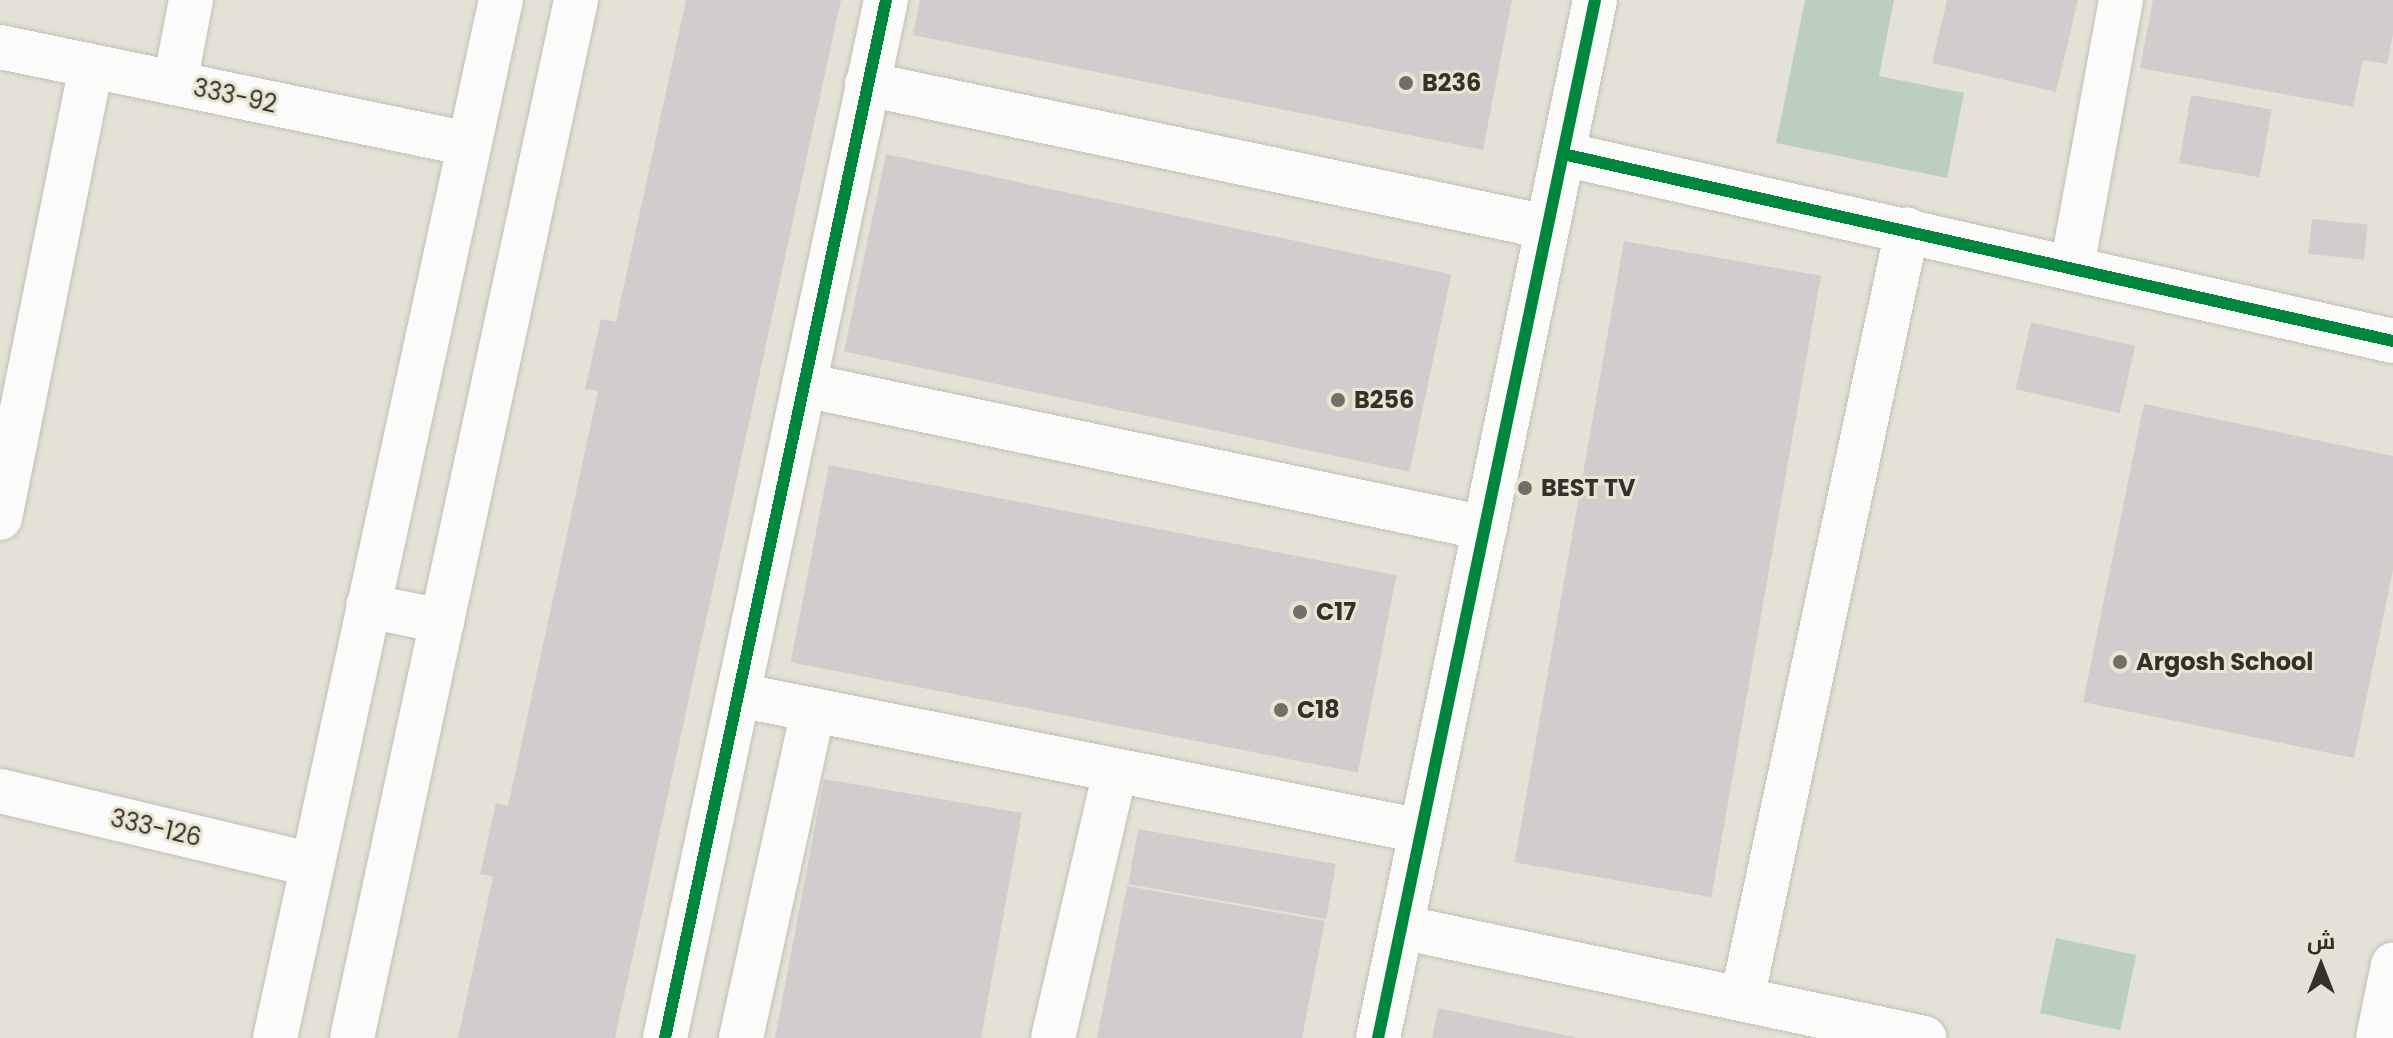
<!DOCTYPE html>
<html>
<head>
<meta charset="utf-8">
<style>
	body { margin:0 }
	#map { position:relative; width:2393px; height:1038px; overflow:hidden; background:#e4e2d7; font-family:Poppins,Cairo,sans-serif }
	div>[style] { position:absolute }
	.green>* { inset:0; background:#bccfbd; transform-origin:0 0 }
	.building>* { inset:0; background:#d1cdcc; transform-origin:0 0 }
	.roads { filter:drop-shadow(0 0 2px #c1bfb6) drop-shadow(0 0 2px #c1bfb6) }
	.minor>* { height:44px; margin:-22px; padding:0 22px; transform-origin:22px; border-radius:22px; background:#fbfbf9 }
	.secondary>* { height:44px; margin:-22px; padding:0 22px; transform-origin:22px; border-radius:22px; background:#fbfbf9 }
	.cycleway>* { height:12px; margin:-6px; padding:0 6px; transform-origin:6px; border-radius:6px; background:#00873e }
	.dots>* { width:22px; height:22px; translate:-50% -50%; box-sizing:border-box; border:4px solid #e9e5d2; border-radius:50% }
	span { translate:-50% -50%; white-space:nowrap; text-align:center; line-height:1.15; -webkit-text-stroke:6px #e9e5d2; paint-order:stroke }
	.poi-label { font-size:24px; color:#33312a; font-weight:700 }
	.left { translate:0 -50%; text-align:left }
	.street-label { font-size:24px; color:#33312a }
	.north { position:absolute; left:2281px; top:926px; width:80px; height:80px; -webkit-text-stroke:6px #e9e5d2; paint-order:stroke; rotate:0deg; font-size:22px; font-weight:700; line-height:32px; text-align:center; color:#33312a }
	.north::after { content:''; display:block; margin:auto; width:28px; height:36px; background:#33312a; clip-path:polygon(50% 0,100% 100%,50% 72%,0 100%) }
</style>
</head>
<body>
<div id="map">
	<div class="green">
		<i style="clip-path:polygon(1805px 0,1894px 0,1879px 76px,1964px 93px,1947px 178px,1776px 143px)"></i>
		<i style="left:2056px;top:938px;width:82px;height:77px;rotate:12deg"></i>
	</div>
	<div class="building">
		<i style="clip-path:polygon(686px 0,841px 0,615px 1038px,458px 1038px,493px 876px,480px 874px,496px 803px,508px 806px,598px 391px,585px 389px,601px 319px,616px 322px)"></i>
		<i style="clip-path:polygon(920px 0,1512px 0,1483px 150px,913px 35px)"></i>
		<i style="clip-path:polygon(1947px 0,2078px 0,2056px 92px,1932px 63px)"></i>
		<i style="clip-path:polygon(2153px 0,2393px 0,2393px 35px,2387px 64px,2363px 60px,2353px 107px,2140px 68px)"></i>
		<i style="left:2191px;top:95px;width:82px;height:69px;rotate:10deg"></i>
		<i style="left:886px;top:154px;width:578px;height:202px;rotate:12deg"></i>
		<i style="left:2312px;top:219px;width:56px;height:35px;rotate:6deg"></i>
		<i style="left:1624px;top:241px;width:200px;height:631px;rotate:10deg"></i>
		<i style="left:2031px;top:322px;width:107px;height:69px;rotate:13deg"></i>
		<i style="clip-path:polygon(2144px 404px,2393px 456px,2393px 570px,2354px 758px,2083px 702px)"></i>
		<i style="left:829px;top:465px;width:578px;height:201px;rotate:11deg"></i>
		<i style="clip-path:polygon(824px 779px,1022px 813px,981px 1038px,775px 1038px)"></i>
		<i style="left:1138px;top:829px;width:201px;height:56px;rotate:10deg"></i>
		<i style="clip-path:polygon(1127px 886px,1325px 921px,1302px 1038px,1097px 1038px)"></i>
		<i style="clip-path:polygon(1438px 1008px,1574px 1037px,1574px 1038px,1432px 1038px)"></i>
	</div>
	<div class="roads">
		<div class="minor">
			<i style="left:0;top:47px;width:479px;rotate:11.7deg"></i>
			<i style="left:175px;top:83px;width:85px;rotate:-79.1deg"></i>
			<i style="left:867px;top:84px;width:695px;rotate:11.88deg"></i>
			<i style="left:1563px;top:154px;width:851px;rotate:12.7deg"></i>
			<i style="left:2072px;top:267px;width:271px;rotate:-79.6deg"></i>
			<i style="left:804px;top:385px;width:696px;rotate:11.86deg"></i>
			<i style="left:0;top:518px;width:461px;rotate:-78.6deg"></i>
			<i style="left:738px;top:695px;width:696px;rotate:11.26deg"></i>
			<i style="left:0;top:791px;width:321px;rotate:13.3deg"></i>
			<i style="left:1401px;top:927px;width:535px;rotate:11.98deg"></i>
			<i style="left:1742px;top:999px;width:787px;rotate:-77.89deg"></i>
			<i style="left:665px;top:1038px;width:1061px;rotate:-77.98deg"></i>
			<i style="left:741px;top:1038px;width:336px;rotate:-77.6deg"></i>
			<i style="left:1053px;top:1038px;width:274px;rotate:-76.9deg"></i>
			<i style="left:1378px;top:1038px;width:1060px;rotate:-78.19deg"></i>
			<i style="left:2378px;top:1038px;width:75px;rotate:-78.4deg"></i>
		</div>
		<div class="secondary">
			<i style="left:368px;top:606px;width:76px;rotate:11.5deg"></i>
			<i style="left:275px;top:1038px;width:1062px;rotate:-77.72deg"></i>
			<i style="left:352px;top:1038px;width:1062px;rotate:-77.82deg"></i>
		</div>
	</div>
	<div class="cycleway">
		<i style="left:1563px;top:154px;width:851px;rotate:12.7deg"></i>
		<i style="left:665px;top:1038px;width:1061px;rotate:-77.98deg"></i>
		<i style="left:1378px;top:1038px;width:1060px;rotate:-78.19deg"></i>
	</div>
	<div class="dots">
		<i style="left:1406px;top:83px;background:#716f67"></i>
		<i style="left:1338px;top:400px;background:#716f67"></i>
		<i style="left:1525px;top:488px;background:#716f67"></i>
		<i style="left:1300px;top:612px;background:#716f67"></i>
		<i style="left:2120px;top:662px;background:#716f67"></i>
		<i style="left:1281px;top:710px;background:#716f67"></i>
	</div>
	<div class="poi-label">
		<span class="left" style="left:1422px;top:83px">B236</span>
		<span class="left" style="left:1354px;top:400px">B256</span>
		<span class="left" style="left:1541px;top:488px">BEST TV</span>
		<span class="left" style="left:1316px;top:612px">C17</span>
		<span class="left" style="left:2136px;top:662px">Argosh School</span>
		<span class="left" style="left:1297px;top:710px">C18</span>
	</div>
	<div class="street-label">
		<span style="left:235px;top:96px;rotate:12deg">333-92</span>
		<span style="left:156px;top:828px;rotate:13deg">333-126</span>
	</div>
	<div class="north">ش</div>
</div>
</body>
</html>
